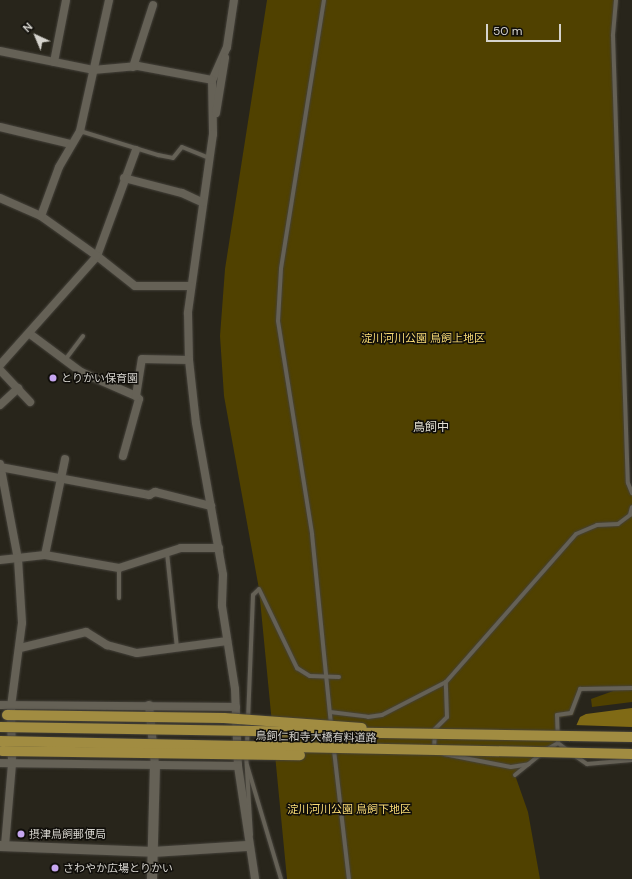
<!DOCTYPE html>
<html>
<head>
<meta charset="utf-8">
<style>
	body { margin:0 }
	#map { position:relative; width:632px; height:879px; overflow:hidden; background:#28251b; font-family:"DM Sans","Noto Sans JP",sans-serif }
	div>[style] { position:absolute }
	.green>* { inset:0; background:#504100 }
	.water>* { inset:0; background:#806a15 }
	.pier>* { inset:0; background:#28251b }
	.roads { filter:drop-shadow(0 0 1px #44413a) drop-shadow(0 0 1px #44413a) }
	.lane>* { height:4px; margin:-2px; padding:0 2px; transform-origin:2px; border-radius:2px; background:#656156 }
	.street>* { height:8px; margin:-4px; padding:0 4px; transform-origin:4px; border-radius:4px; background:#656156 }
	.secondary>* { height:10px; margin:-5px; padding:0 5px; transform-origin:5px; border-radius:5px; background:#656156 }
	.bridges { filter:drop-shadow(0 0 1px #44413a) drop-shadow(0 0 1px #44413a) }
	.primary-bridge>* { height:10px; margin:-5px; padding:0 5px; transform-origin:5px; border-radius:5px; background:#a18c41 }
	.dots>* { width:11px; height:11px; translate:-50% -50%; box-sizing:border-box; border:2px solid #100e0a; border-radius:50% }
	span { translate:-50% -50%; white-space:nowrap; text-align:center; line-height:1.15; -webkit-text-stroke:3px #100e0a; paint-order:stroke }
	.park-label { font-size:11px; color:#f9db75 }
	.poi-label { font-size:11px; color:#d5d3cd }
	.left { translate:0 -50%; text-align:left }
	.street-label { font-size:11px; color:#d5d3cd }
	.neighbourhood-label { font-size:12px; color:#e1ded1 }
	.north { position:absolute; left:16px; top:16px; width:40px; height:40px; -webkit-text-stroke:3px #100e0a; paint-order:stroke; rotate:316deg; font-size:11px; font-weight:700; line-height:16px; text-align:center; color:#d5d3cd }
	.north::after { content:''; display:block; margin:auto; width:14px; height:18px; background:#d5d3cd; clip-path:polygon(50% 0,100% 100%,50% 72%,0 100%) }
	.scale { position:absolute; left:486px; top:24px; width:75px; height:18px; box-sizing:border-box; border:2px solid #d5d3cd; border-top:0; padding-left:5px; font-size:12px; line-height:14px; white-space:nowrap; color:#d5d3cd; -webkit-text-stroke:3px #100e0a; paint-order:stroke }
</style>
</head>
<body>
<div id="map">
	<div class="green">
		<i style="clip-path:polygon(267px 0,616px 0,613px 36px,628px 483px,632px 493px,632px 702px,592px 707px,591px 699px,627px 686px,582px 690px,573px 715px,557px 718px,558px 743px,515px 775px,528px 812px,540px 879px,287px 879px,259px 589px,224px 396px,220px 336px,225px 269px)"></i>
	</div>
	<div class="water">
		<i style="clip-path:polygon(632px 708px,632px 746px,569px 742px,580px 717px,586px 714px)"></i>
	</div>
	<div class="pier">
		<i style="clip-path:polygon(574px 725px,632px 727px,632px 748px,569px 744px)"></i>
	</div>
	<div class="roads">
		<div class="lane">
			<i style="left:324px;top:0;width:272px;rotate:99.1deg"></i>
			<i style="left:281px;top:269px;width:52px;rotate:93.3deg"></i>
			<i style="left:278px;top:321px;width:216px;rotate:80.9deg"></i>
			<i style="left:312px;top:534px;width:193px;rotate:84.3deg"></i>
			<i style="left:616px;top:0;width:36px;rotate:95deg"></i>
			<i style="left:613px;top:36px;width:447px;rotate:88.1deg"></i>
			<i style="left:628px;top:483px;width:11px;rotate:68deg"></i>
			<i style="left:80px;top:131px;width:82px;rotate:17.1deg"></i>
			<i style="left:158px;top:155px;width:15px;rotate:11deg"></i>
			<i style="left:173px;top:158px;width:14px;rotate:-51deg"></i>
			<i style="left:182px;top:147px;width:29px;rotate:22deg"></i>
			<i style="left:65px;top:360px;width:30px;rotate:-53deg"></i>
			<i style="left:167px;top:553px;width:96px;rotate:84deg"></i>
			<i style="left:119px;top:568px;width:30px;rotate:90deg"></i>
			<i style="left:330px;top:712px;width:38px;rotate:7deg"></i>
			<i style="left:368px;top:717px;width:14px;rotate:-8deg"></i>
			<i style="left:382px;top:715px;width:72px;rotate:-27.3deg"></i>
			<i style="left:446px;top:682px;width:197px;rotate:-48.7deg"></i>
			<i style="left:576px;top:534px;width:23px;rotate:-23deg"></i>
			<i style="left:597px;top:525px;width:21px;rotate:-3deg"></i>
			<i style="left:618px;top:524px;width:15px;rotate:-37deg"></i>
			<i style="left:630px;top:515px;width:8px;rotate:-76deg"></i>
			<i style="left:332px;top:733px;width:147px;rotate:83.4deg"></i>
			<i style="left:247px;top:745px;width:150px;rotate:-87.7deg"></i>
			<i style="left:253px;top:595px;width:8px;rotate:-45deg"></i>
			<i style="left:259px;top:589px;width:88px;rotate:64.3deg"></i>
			<i style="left:297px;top:668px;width:15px;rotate:32deg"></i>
			<i style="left:310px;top:676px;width:29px;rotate:2deg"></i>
			<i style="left:434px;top:750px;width:21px;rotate:-87deg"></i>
			<i style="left:435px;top:729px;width:17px;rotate:-45deg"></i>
			<i style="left:447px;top:717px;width:35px;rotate:-92deg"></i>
			<i style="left:546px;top:750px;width:14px;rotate:-30deg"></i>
			<i style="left:567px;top:750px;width:11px;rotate:-142deg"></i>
			<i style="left:558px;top:743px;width:28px;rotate:-92deg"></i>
			<i style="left:557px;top:715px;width:14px;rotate:-8deg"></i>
			<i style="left:571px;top:713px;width:26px;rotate:-69deg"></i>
			<i style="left:580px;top:689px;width:52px;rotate:-1.1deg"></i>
			<i style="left:246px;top:754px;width:81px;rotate:86.5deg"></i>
			<i style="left:444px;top:754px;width:68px;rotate:11deg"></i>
			<i style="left:511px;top:767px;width:18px;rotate:-9deg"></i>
			<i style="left:574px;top:755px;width:16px;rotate:35deg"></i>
			<i style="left:587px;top:764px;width:45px;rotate:-5.1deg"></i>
			<i style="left:247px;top:765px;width:119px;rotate:73.4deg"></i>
			<i style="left:515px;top:775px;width:33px;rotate:-39deg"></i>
		</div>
		<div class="street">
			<i style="left:234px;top:0;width:48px;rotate:98.5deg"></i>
			<i style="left:227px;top:47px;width:36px;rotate:114deg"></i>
			<i style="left:212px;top:80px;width:54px;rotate:88.9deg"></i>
			<i style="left:213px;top:134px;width:181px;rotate:98deg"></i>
			<i style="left:188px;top:313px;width:47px;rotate:88.8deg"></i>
			<i style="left:189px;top:360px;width:63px;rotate:83.7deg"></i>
			<i style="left:196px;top:423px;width:154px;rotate:79.9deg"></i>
			<i style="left:223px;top:575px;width:31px;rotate:92deg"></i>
			<i style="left:222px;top:606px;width:84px;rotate:81.1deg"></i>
			<i style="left:235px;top:689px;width:77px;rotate:87.8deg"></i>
			<i style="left:238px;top:766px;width:114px;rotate:81.4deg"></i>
			<i style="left:0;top:51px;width:95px;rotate:11.5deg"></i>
			<i style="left:93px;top:70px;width:45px;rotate:-5.1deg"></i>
			<i style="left:138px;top:66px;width:75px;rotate:10.7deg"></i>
			<i style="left:54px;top:62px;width:63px;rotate:-79deg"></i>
			<i style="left:133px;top:67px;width:65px;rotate:-72.1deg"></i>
			<i style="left:216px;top:113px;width:56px;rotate:-80.7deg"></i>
			<i style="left:0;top:127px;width:73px;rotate:13.5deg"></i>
			<i style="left:136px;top:150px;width:113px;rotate:110.2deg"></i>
			<i style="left:97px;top:256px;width:48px;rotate:38.3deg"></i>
			<i style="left:135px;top:286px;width:56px"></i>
			<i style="left:124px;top:178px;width:60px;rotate:14.5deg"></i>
			<i style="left:182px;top:193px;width:23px;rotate:25deg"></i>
			<i style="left:0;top:198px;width:45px;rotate:23.7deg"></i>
			<i style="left:30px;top:334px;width:64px;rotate:36.7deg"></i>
			<i style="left:81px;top:372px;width:60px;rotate:23.6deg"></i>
			<i style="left:0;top:365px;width:146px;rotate:-48.3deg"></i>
			<i style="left:97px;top:256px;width:69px;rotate:-144.5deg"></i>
			<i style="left:41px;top:216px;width:52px;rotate:-69.8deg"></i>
			<i style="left:59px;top:167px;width:42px;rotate:-59.7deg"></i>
			<i style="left:80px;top:131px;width:134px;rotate:-77.5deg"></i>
			<i style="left:0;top:370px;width:44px;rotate:46.8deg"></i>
			<i style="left:0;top:405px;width:25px;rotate:-43deg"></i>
			<i style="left:123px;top:456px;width:59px;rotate:-74.3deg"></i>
			<i style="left:139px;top:399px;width:4px;rotate:-135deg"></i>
			<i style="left:136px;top:396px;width:37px;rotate:-81deg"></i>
			<i style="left:142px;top:359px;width:47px;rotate:1.2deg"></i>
			<i style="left:0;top:464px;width:97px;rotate:79.3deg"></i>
			<i style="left:18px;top:559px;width:64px;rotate:86.4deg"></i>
			<i style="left:22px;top:623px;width:84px;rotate:97.5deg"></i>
			<i style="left:11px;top:706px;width:58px;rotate:89deg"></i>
			<i style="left:12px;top:764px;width:82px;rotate:94.9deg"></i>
			<i style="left:0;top:467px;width:152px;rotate:10.6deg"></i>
			<i style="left:149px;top:495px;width:7px;rotate:-27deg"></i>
			<i style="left:155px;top:492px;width:58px;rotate:14deg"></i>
			<i style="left:45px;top:555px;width:98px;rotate:-78.2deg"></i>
			<i style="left:0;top:560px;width:45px;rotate:-6.3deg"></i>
			<i style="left:45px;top:555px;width:75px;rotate:10deg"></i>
			<i style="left:119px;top:568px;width:65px;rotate:-17.9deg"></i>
			<i style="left:181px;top:548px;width:38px"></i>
			<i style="left:20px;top:648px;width:68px;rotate:-13.6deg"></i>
			<i style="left:86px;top:632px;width:25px;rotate:32deg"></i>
			<i style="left:107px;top:645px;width:31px;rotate:15deg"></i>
			<i style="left:137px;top:653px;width:91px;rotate:-7.6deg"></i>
			<i style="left:0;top:705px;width:236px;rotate:0.5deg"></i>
			<i style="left:149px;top:705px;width:60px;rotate:84.3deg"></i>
			<i style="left:0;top:763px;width:238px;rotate:0.7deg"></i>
		</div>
		<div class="secondary">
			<i style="left:0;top:846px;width:153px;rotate:2.2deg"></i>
			<i style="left:153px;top:852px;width:94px;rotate:-3.7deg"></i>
			<i style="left:152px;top:879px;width:114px;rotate:-88.5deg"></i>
		</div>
	</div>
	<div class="bridges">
		<div class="primary-bridge">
			<i style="left:7px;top:715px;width:217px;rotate:0.8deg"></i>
			<i style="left:224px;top:718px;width:138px;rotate:4.1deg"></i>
			<i style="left:0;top:727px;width:632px;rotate:0.91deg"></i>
			<i style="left:0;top:741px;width:632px;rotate:1.18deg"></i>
			<i style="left:2px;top:751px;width:298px;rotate:0.8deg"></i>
		</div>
	</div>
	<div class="dots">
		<i style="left:53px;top:378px;background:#c6a6f0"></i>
		<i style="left:21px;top:834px;background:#c6a6f0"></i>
		<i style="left:55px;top:868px;background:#c6a6f0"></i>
	</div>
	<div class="park-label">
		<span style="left:423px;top:338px">淀川河川公園 鳥飼上地区</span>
		<span style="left:349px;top:809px">淀川河川公園 鳥飼下地区</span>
	</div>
	<div class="poi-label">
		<span class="left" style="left:61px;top:378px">とりかい保育園</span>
		<span class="left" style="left:29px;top:834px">摂津鳥飼郵便局</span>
		<span class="left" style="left:63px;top:868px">さわやか広場とりかい</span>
	</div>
	<div class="street-label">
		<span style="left:316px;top:737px;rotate:1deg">鳥飼仁和寺大橋有料道路</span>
	</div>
	<div class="neighbourhood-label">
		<span style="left:431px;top:428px">鳥飼中</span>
	</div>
	<div class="north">N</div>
	<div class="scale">50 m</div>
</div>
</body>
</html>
